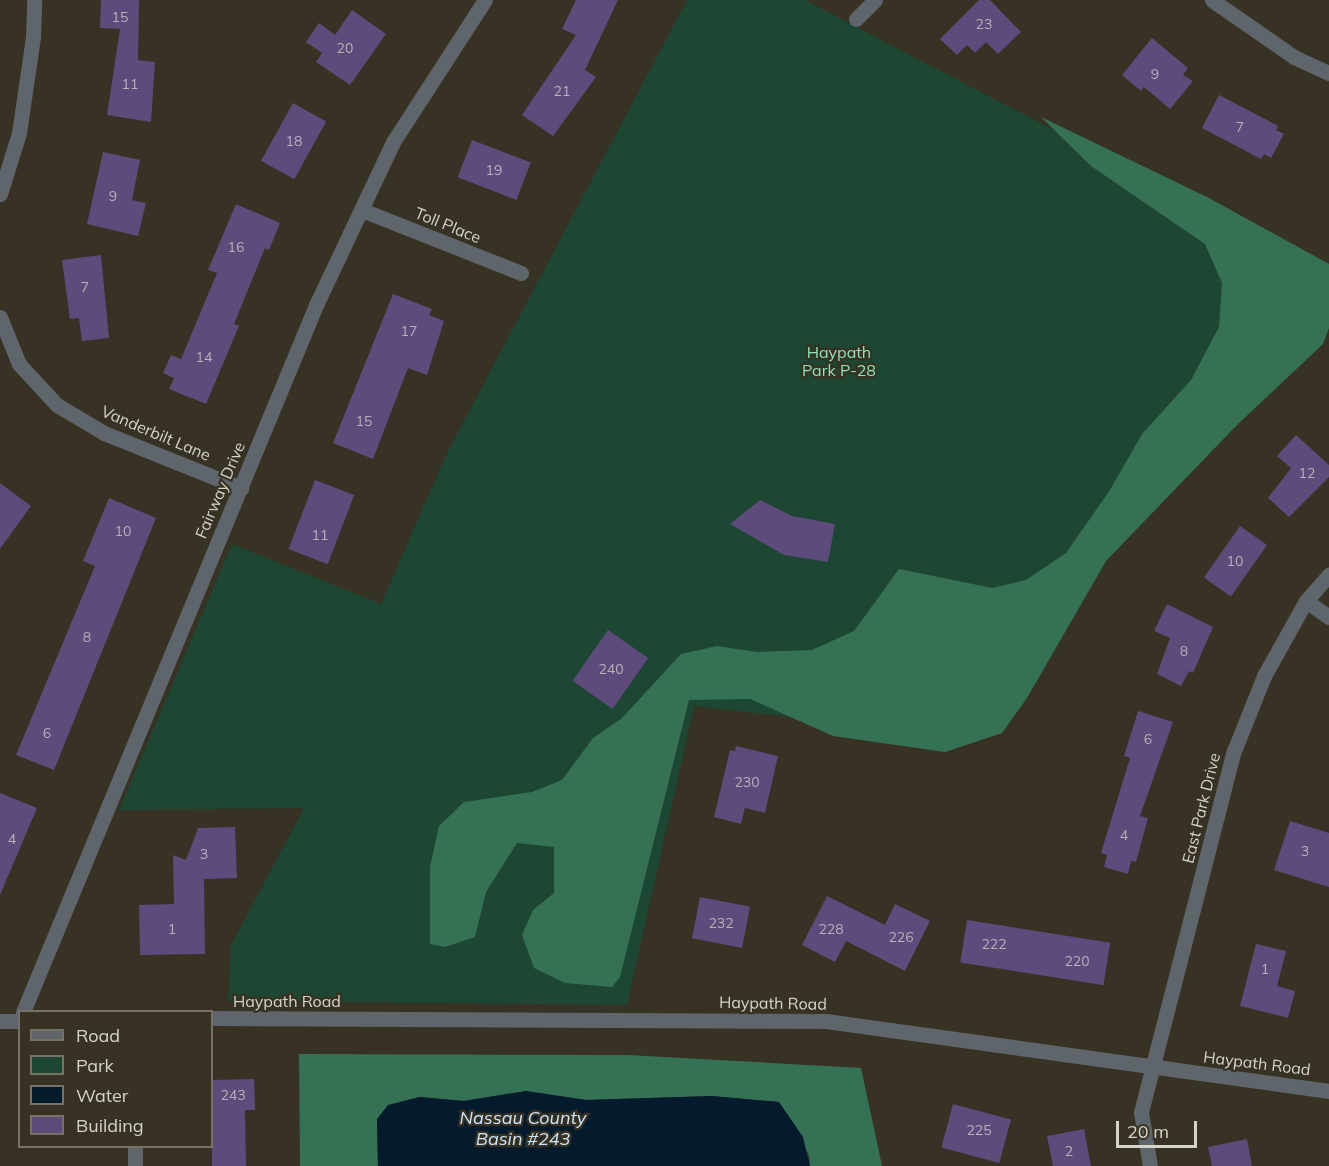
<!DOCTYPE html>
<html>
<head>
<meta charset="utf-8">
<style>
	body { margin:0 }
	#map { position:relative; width:1329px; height:1166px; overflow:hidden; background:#373223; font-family:Mulish,sans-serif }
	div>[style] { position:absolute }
	.green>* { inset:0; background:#1d4633 }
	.forest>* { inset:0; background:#357255 }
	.water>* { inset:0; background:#031b2d }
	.building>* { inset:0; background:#5d4b7c; transform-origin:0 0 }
	.minor>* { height:15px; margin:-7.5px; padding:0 7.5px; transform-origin:7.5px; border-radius:7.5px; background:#5f666b }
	span { translate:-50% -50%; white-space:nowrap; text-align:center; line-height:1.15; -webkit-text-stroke:4.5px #373223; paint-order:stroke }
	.number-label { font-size:14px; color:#b8b1b6 }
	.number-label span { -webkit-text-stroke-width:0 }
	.street-label { font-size:16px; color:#d6d3ca }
	.park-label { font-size:16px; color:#89e4b6 }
	.water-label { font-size:18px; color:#cae5fd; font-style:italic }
	.legend { position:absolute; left:18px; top:1010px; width:195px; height:138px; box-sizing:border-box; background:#373223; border:2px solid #777266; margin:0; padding:8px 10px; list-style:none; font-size:18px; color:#d6d3ca }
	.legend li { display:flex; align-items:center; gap:12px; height:30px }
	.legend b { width:30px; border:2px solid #777266 }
	.scale { position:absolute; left:1116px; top:1121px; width:81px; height:27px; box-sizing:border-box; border:3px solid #d6d3ca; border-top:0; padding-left:8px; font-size:18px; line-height:21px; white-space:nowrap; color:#d6d3ca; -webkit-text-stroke:4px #373223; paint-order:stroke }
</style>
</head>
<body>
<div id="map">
	<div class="green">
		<i style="clip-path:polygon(687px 0,805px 0,1329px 274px,956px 736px,694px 706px,627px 1005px,228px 1001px,231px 945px,304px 808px,119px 810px,232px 544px,381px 604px,447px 453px)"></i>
	</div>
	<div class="forest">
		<i style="clip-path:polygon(1041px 117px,1209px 198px,1329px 264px,1329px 328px,1323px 344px,1236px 426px,1106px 561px,1027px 698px,1002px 733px,945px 752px,833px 736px,750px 699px,689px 700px,620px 977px,612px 987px,565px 983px,534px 968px,522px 935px,533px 910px,554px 893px,554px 847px,517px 843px,486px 892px,475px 937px,445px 947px,430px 944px,430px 867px,439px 826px,464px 802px,532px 792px,562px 780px,593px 738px,622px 718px,681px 654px,717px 646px,757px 652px,812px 650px,854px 631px,899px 569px,992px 588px,1026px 580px,1066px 553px,1110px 490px,1142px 434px,1191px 380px,1219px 327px,1222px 283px,1205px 244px,1091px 166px)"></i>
		<i style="clip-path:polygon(299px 1054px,628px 1055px,861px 1068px,882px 1166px,810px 1166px,809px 1155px,779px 1102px,712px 1096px,586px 1100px,526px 1091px,464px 1101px,419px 1097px,377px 1119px,378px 1166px,300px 1166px)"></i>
	</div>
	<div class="water">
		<i style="clip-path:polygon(526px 1091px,586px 1100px,712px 1096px,779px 1102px,803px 1137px,810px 1166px,378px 1166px,377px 1119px,388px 1105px,419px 1097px,464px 1101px)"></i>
	</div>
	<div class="building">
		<i style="clip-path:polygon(101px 0,139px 0,138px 60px,155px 62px,151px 122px,107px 115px,120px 29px,100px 28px)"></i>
		<i style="clip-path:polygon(576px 0,618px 0,585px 70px,596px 77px,553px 136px,522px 115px,576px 35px,562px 29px)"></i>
		<i style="clip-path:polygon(979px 0,990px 0,1021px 32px,998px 54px,986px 42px,975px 53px,967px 45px,957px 55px,940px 39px)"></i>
		<i style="clip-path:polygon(352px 10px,386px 34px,350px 85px,316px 62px,322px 53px,306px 42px,319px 23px,335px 35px)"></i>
		<i style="clip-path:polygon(1152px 38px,1188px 68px,1183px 75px,1193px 81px,1170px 109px,1144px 87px,1141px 91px,1122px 75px)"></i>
		<i style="clip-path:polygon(1219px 95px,1278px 126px,1276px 130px,1284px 134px,1271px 158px,1264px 154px,1261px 159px,1202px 128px)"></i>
		<i style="left:293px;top:103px;width:38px;height:66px;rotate:29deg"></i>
		<i style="left:472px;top:140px;width:63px;height:40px;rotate:21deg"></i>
		<i style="clip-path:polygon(103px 152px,140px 160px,132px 200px,146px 203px,138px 236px,87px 224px)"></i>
		<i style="clip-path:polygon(236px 204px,280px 223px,269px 250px,265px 248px,234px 324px,239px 326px,206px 404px,169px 389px,174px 378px,163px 373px,171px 355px,181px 359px,217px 273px,208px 270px)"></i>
		<i style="clip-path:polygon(101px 255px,109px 338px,82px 341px,79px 318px,70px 319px,62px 260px)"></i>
		<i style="clip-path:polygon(393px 294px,432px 309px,429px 315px,444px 321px,427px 375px,408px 368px,373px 459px,333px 443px)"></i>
		<i style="clip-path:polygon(1296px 435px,1329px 465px,1329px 477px,1289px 517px,1268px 498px,1291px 468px,1277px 456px)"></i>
		<i style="left:315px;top:480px;width:42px;height:74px;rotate:21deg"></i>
		<i style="clip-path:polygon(0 483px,31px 506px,0 549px)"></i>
		<i style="clip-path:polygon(109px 498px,156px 518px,54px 770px,16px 755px,95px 566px,83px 561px)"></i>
		<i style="clip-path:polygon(760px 500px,792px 516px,835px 524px,828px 562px,784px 555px,730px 524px)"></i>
		<i style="left:1240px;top:526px;width:33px;height:63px;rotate:35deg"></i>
		<i style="clip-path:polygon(1167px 604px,1213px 627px,1193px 673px,1189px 671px,1181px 686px,1157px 674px,1170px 638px,1154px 631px)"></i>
		<i style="left:608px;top:630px;width:49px;height:62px;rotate:35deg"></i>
		<i style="clip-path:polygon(1138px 711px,1173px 722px,1140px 816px,1148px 818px,1136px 862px,1131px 861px,1128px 874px,1104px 867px,1107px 855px,1101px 853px,1130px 758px,1124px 756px)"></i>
		<i style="clip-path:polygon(736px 746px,778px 756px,765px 813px,745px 808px,741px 824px,714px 817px,730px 750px,735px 751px)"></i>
		<i style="clip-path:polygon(0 793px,37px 808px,0 895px)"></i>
		<i style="clip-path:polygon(1290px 821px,1329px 833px,1329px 887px,1274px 870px)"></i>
		<i style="clip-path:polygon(235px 827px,237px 878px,204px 879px,205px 954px,140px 955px,139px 905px,174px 904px,173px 855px,186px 860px,198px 828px)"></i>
		<i style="clip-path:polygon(827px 896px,885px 925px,895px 904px,930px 921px,905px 971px,846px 941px,835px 962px,802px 945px)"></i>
		<i style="left:700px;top:897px;width:51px;height:42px;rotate:11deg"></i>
		<i style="left:967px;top:920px;width:145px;height:43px;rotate:9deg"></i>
		<i style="clip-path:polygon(1256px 944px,1286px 951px,1277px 986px,1295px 991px,1288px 1018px,1240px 1006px)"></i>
		<i style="clip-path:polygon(254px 1079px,255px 1110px,245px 1110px,246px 1166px,212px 1166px,212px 1080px)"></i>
		<i style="left:953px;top:1104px;width:60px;height:45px;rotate:15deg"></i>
		<i style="clip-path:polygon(1084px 1129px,1091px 1166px,1053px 1166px,1047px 1136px)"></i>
		<i style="clip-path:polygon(1247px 1139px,1252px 1166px,1212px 1166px,1208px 1147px)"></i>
	</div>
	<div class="minor">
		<i style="left:1212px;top:0;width:100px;rotate:34.8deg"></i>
		<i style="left:1294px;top:57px;width:38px;rotate:25deg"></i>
		<i style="left:856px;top:19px;width:27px;rotate:-45deg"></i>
		<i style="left:0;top:194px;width:64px;rotate:-72.7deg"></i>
		<i style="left:19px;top:133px;width:97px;rotate:-81.7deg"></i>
		<i style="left:33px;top:37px;width:37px;rotate:-88deg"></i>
		<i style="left:362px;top:210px;width:171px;rotate:21.6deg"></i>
		<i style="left:0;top:317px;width:51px;rotate:68deg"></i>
		<i style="left:19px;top:364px;width:56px;rotate:47.2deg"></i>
		<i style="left:57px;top:405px;width:55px;rotate:30.8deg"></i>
		<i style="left:104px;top:433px;width:148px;rotate:21.9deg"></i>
		<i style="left:1306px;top:601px;width:28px;rotate:35deg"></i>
		<i style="left:23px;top:1012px;width:765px;rotate:-67.49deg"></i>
		<i style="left:316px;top:305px;width:180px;rotate:-64.7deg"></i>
		<i style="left:393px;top:142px;width:169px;rotate:-57.1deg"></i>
		<i style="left:212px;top:1018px;width:614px;rotate:0.28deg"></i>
		<i style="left:826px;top:1021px;width:508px;rotate:7.92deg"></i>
		<i style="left:0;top:1021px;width:20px"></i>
		<i style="left:135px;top:1146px;width:20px;rotate:90deg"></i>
		<i style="left:1150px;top:1166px;width:55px;rotate:-99.5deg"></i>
		<i style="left:1141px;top:1112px;width:373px;rotate:-75.6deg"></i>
		<i style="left:1234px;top:751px;width:81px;rotate:-68.2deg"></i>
		<i style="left:1264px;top:676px;width:86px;rotate:-60.8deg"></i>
		<i style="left:1306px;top:601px;width:35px;rotate:-49deg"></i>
	</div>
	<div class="number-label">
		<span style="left:120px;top:17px">15</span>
		<span style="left:984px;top:24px">23</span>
		<span style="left:345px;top:48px">20</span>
		<span style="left:1155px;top:74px">9</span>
		<span style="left:130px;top:84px">11</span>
		<span style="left:562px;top:91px">21</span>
		<span style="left:1240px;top:127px">7</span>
		<span style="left:294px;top:141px">18</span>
		<span style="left:494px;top:170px">19</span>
		<span style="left:113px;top:196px">9</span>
		<span style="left:236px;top:247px">16</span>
		<span style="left:85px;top:287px">7</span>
		<span style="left:409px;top:331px">17</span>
		<span style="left:204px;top:357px">14</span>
		<span style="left:364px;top:421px">15</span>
		<span style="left:1307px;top:473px">12</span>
		<span style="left:123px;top:531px">10</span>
		<span style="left:320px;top:535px">11</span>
		<span style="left:1235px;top:561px">10</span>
		<span style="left:87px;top:637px">8</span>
		<span style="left:1184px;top:651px">8</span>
		<span style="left:611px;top:669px">240</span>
		<span style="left:47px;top:733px">6</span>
		<span style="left:1148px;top:739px">6</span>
		<span style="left:747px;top:782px">230</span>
		<span style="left:1124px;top:835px">4</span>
		<span style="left:12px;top:839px">4</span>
		<span style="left:1305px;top:851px">3</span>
		<span style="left:204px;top:854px">3</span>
		<span style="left:721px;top:923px">232</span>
		<span style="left:172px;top:929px">1</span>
		<span style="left:831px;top:929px">228</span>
		<span style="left:901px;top:937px">226</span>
		<span style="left:994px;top:944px">222</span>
		<span style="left:1077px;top:961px">220</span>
		<span style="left:1265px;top:969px">1</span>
		<span style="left:233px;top:1095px">243</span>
		<span style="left:979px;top:1130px">225</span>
		<span style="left:1069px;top:1151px">2</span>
	</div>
	<div class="street-label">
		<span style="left:448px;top:225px;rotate:22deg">Toll Place</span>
		<span style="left:156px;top:433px;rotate:23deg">Vanderbilt Lane</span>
		<span style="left:220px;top:490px;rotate:-67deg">Fairway Drive</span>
		<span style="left:1201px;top:808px;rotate:-76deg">East Park Drive</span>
		<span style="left:287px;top:1001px">Haypath Road</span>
		<span style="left:773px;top:1003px;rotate:1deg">Haypath Road</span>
		<span style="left:1257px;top:1063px;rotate:7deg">Haypath Road</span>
	</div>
	<div class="park-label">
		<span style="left:839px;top:361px">Haypath<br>Park P-28</span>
	</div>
	<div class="water-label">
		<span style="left:523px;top:1129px">Nassau County<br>Basin #243</span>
	</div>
	<ul class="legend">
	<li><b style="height:8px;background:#5f666b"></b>Road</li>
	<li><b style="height:16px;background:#1d4633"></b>Park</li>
	<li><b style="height:16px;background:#031b2d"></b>Water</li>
	<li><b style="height:16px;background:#5d4b7c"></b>Building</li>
	</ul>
	<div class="scale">20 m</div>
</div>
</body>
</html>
